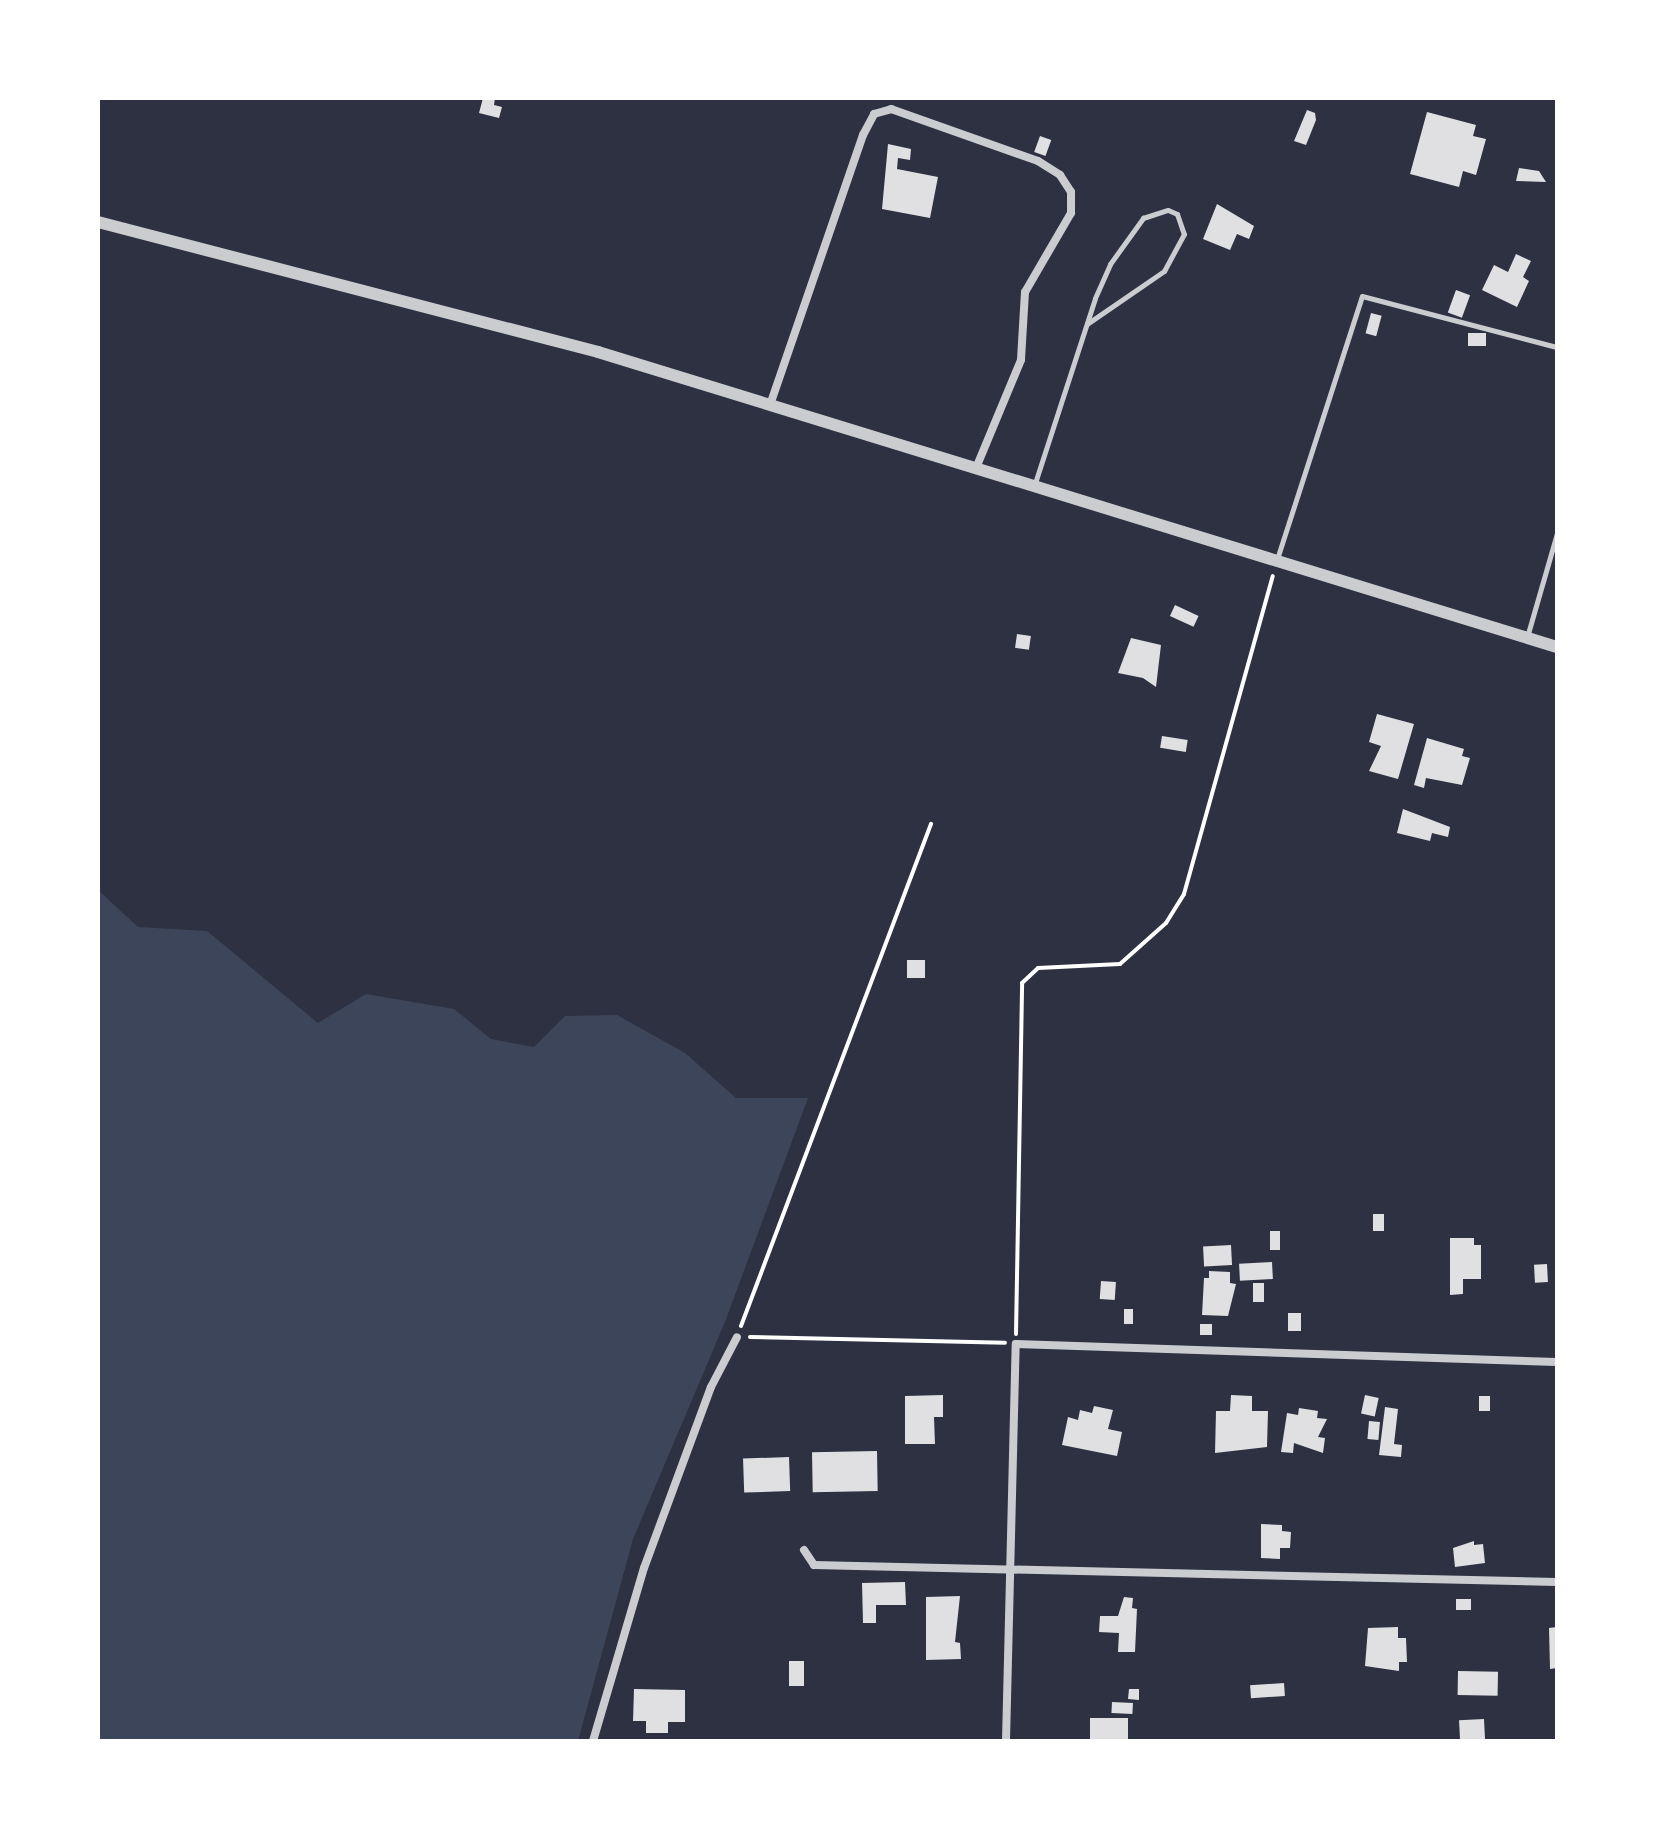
<!DOCTYPE html>
<html>
<head>
<meta charset="utf-8">
<style>
	body { margin:0 }
	#map { position:relative; width:1655px; height:1839px; overflow:hidden; background:#2d3142; font-family:Jost,sans-serif }
	div>[style] { position:absolute }
	.green>* { inset:0; background:#3c4559 }
	.building>* { inset:0; background:#e0e0e3; transform-origin:0 0 }
	.path>* { height:4px; margin:-2px; padding:0 2px; transform-origin:2px; border-radius:2px; background:#fff }
	.service>* { height:5px; margin:-2.5px; padding:0 2.5px; transform-origin:2.5px; border-radius:2.5px; background:#caccd0 }
	.minor>* { height:8px; margin:-4px; padding:0 4px; transform-origin:4px; border-radius:4px; background:#caccd0 }
	.tertiary>* { height:12px; margin:-6px; padding:0 6px; transform-origin:6px; border-radius:6px; background:#caccd0 }
	span { translate:-50% -50%; white-space:nowrap; text-align:center; line-height:1.15; -webkit-text-stroke:8px #fff; paint-order:stroke }
	.frame { position:absolute; inset:0; border:100px solid #fff; pointer-events:none }
</style>
</head>
<body>
<div id="map">
	<div class="green">
		<i style="clip-path:polygon(98px 890px,138px 927px,207px 931px,318px 1023px,366px 994px,454px 1009px,491px 1039px,534px 1047px,565px 1016px,617px 1015px,685px 1053px,736px 1098px,808px 1098px,725px 1322px,633px 1539px,578px 1741px,98px 1741px)"></i>
	</div>
	<div class="building">
		<i style="clip-path:polygon(483px 98px,495px 98px,494px 105px,502px 107px,499px 118px,479px 113px)"></i>
		<i style="clip-path:polygon(1307px 110px,1315px 113px,1316px 120px,1306px 145px,1294px 141px)"></i>
		<i style="clip-path:polygon(1427px 112px,1476px 125px,1473px 136px,1486px 139px,1476px 175px,1463px 171px,1459px 187px,1410px 174px)"></i>
		<i style="left:1040px;top:136px;width:12px;height:17px;rotate:20deg"></i>
		<i style="clip-path:polygon(888px 144px,911px 149px,910px 160px,898px 158px,897px 169px,938px 177px,930px 218px,882px 209px)"></i>
		<i style="clip-path:polygon(1519px 168px,1539px 171px,1546px 182px,1516px 181px)"></i>
		<i style="clip-path:polygon(1217px 204px,1254px 226px,1249px 239px,1237px 234px,1230px 250px,1203px 239px)"></i>
		<i style="clip-path:polygon(1516px 254px,1531px 261px,1523px 277px,1529px 281px,1517px 307px,1482px 290px,1494px 265px,1508px 272px)"></i>
		<i style="left:1456px;top:290px;width:15px;height:24px;rotate:20deg"></i>
		<i style="left:1371px;top:313px;width:11px;height:21px;rotate:15deg"></i>
		<i style="left:1468px;top:333px;width:18px;height:13px"></i>
		<i style="left:1175px;top:605px;width:26px;height:12px;rotate:25deg"></i>
		<i style="left:1017px;top:634px;width:14px;height:14px;rotate:8deg"></i>
		<i style="clip-path:polygon(1131px 638px,1161px 645px,1156px 687px,1143px 678px,1118px 673px)"></i>
		<i style="clip-path:polygon(1377px 714px,1414px 724px,1398px 779px,1369px 771px,1381px 746px,1369px 742px)"></i>
		<i style="left:1162px;top:736px;width:26px;height:12px;rotate:9deg"></i>
		<i style="clip-path:polygon(1427px 738px,1464px 749px,1462px 756px,1470px 758px,1462px 785px,1426px 778px,1424px 788px,1414px 785px)"></i>
		<i style="clip-path:polygon(1403px 809px,1450px 827px,1448px 837px,1432px 833px,1430px 841px,1397px 833px)"></i>
		<i style="left:907px;top:960px;width:18px;height:18px"></i>
		<i style="left:1373px;top:1214px;width:11px;height:17px"></i>
		<i style="left:1270px;top:1231px;width:10px;height:19px"></i>
		<i style="clip-path:polygon(1450px 1238px,1474px 1238px,1474px 1245px,1481px 1245px,1481px 1279px,1463px 1279px,1463px 1294px,1450px 1295px)"></i>
		<i style="left:1231px;top:1245px;width:20px;height:28px;rotate:87deg"></i>
		<i style="left:1272px;top:1262px;width:17px;height:33px;rotate:87deg"></i>
		<i style="left:1547px;top:1264px;width:18px;height:13px;rotate:87deg"></i>
		<i style="clip-path:polygon(1209px 1271px,1230px 1272px,1230px 1283px,1236px 1284px,1228px 1316px,1202px 1315px,1204px 1278px,1209px 1278px)"></i>
		<i style="left:1101px;top:1281px;width:15px;height:18px;rotate:4deg"></i>
		<i style="left:1253px;top:1283px;width:11px;height:19px"></i>
		<i style="left:1124px;top:1309px;width:9px;height:15px"></i>
		<i style="left:1288px;top:1313px;width:13px;height:18px"></i>
		<i style="left:1200px;top:1324px;width:12px;height:11px"></i>
		<i style="clip-path:polygon(943px 1395px,943px 1417px,934px 1417px,935px 1444px,905px 1444px,905px 1396px)"></i>
		<i style="clip-path:polygon(1231px 1395px,1252px 1396px,1252px 1411px,1268px 1411px,1267px 1447px,1215px 1453px,1216px 1411px,1230px 1411px)"></i>
		<i style="left:1365px;top:1395px;width:14px;height:19px;rotate:12deg"></i>
		<i style="left:1479px;top:1396px;width:11px;height:15px"></i>
		<i style="clip-path:polygon(1094px 1406px,1113px 1410px,1108px 1429px,1122px 1432px,1117px 1456px,1062px 1445px,1068px 1417px,1078px 1420px,1080px 1410px,1092px 1413px)"></i>
		<i style="clip-path:polygon(1385px 1407px,1398px 1409px,1394px 1444px,1402px 1445px,1401px 1457px,1379px 1455px)"></i>
		<i style="clip-path:polygon(1299px 1408px,1318px 1411px,1317px 1418px,1327px 1419px,1318px 1437px,1325px 1438px,1323px 1453px,1294px 1443px,1293px 1453px,1281px 1452px,1287px 1413px,1298px 1415px)"></i>
		<i style="left:1369px;top:1421px;width:11px;height:18px;rotate:5deg"></i>
		<i style="left:877px;top:1451px;width:40px;height:65px;rotate:89deg"></i>
		<i style="left:789px;top:1457px;width:34px;height:46px;rotate:88deg"></i>
		<i style="clip-path:polygon(1261px 1524px,1282px 1525px,1282px 1531px,1291px 1532px,1290px 1548px,1280px 1548px,1280px 1559px,1261px 1558px)"></i>
		<i style="clip-path:polygon(1474px 1541px,1474px 1545px,1483px 1544px,1485px 1563px,1455px 1567px,1453px 1548px)"></i>
		<i style="clip-path:polygon(905px 1582px,906px 1605px,876px 1605px,876px 1623px,863px 1623px,862px 1583px)"></i>
		<i style="clip-path:polygon(960px 1596px,955px 1642px,960px 1643px,961px 1659px,926px 1660px,926px 1597px)"></i>
		<i style="clip-path:polygon(1124px 1597px,1133px 1598px,1132px 1608px,1137px 1609px,1135px 1652px,1118px 1652px,1119px 1633px,1099px 1632px,1100px 1616px,1118px 1616px)"></i>
		<i style="left:1456px;top:1599px;width:15px;height:11px"></i>
		<i style="clip-path:polygon(1398px 1627px,1398px 1638px,1406px 1638px,1407px 1662px,1399px 1662px,1399px 1671px,1365px 1666px,1368px 1628px)"></i>
		<i style="clip-path:polygon(1557px 1627px,1557px 1668px,1550px 1669px,1549px 1628px)"></i>
		<i style="left:789px;top:1661px;width:15px;height:25px"></i>
		<i style="left:1458px;top:1671px;width:40px;height:24px;rotate:1deg"></i>
		<i style="left:1284px;top:1683px;width:13px;height:34px;rotate:86deg"></i>
		<i style="clip-path:polygon(634px 1689px,685px 1690px,685px 1722px,668px 1722px,668px 1733px,646px 1733px,646px 1721px,633px 1721px)"></i>
		<i style="clip-path:polygon(1129px 1689px,1139px 1689px,1139px 1700px,1128px 1699px)"></i>
		<i style="left:1112px;top:1702px;width:21px;height:11px;rotate:3deg"></i>
		<i style="left:1128px;top:1718px;width:23px;height:38px;rotate:90deg"></i>
		<i style="left:1484px;top:1719px;width:22px;height:25px;rotate:87deg"></i>
	</div>
	<div class="path">
		<i style="left:741px;top:1326px;width:537px;rotate:-69.27deg"></i>
		<i style="left:1016px;top:1334px;width:351px;rotate:-89deg"></i>
		<i style="left:1022px;top:983px;width:22px;rotate:-43deg"></i>
		<i style="left:1038px;top:968px;width:82px;rotate:-2.8deg"></i>
		<i style="left:1120px;top:964px;width:62px;rotate:-41.7deg"></i>
		<i style="left:1166px;top:923px;width:34px;rotate:-58deg"></i>
		<i style="left:1184px;top:894px;width:330px;rotate:-74.4deg"></i>
		<i style="left:750px;top:1337px;width:255px;rotate:1.3deg"></i>
	</div>
	<div class="service">
		<i style="left:1035px;top:483px;width:194px;rotate:-72deg"></i>
		<i style="left:1095px;top:298px;width:37px;rotate:-66deg"></i>
		<i style="left:1110px;top:264px;width:57px;rotate:-54.3deg"></i>
		<i style="left:1143px;top:218px;width:26px;rotate:-18deg"></i>
		<i style="left:1168px;top:210px;width:10px;rotate:24deg"></i>
		<i style="left:1177px;top:214px;width:21px;rotate:71deg"></i>
		<i style="left:1184px;top:234px;width:42px;rotate:118.4deg"></i>
		<i style="left:1164px;top:271px;width:93px;rotate:145.5deg"></i>
		<i style="left:1277px;top:559px;width:276px;rotate:-72.1deg"></i>
		<i style="left:1362px;top:296px;width:202px;rotate:14.7deg"></i>
		<i style="left:1527px;top:637px;width:108px;rotate:-73.9deg"></i>
	</div>
	<div class="minor">
		<i style="left:770px;top:405px;width:286px;rotate:-71deg"></i>
		<i style="left:863px;top:135px;width:24px;rotate:-62deg"></i>
		<i style="left:874px;top:114px;width:18px;rotate:-16deg"></i>
		<i style="left:891px;top:109px;width:156px;rotate:19.5deg"></i>
		<i style="left:1038px;top:161px;width:26px;rotate:32deg"></i>
		<i style="left:1060px;top:175px;width:20px;rotate:57deg"></i>
		<i style="left:1071px;top:192px;width:21px;rotate:90deg"></i>
		<i style="left:1071px;top:213px;width:91px;rotate:120.2deg"></i>
		<i style="left:1025px;top:292px;width:68px;rotate:93.4deg"></i>
		<i style="left:1021px;top:360px;width:117px;rotate:112.6deg"></i>
		<i style="left:804px;top:1550px;width:18px;rotate:56deg"></i>
		<i style="left:814px;top:1565px;width:743px;rotate:1.31deg"></i>
		<i style="left:593px;top:1741px;width:180px;rotate:-73.6deg"></i>
		<i style="left:644px;top:1568px;width:193px;rotate:-69.7deg"></i>
		<i style="left:711px;top:1387px;width:56px;rotate:-62.5deg"></i>
		<i style="left:1006px;top:1741px;width:397px;rotate:-88.6deg"></i>
		<i style="left:1016px;top:1344px;width:541px;rotate:1.91deg"></i>
	</div>
	<div class="tertiary">
		<i style="left:98px;top:222px;width:517px;rotate:14.57deg"></i>
		<i style="left:598px;top:352px;width:1003px;rotate:17.1deg"></i>
	</div>
	<div class="frame"></div>
</div>
</body>
</html>
